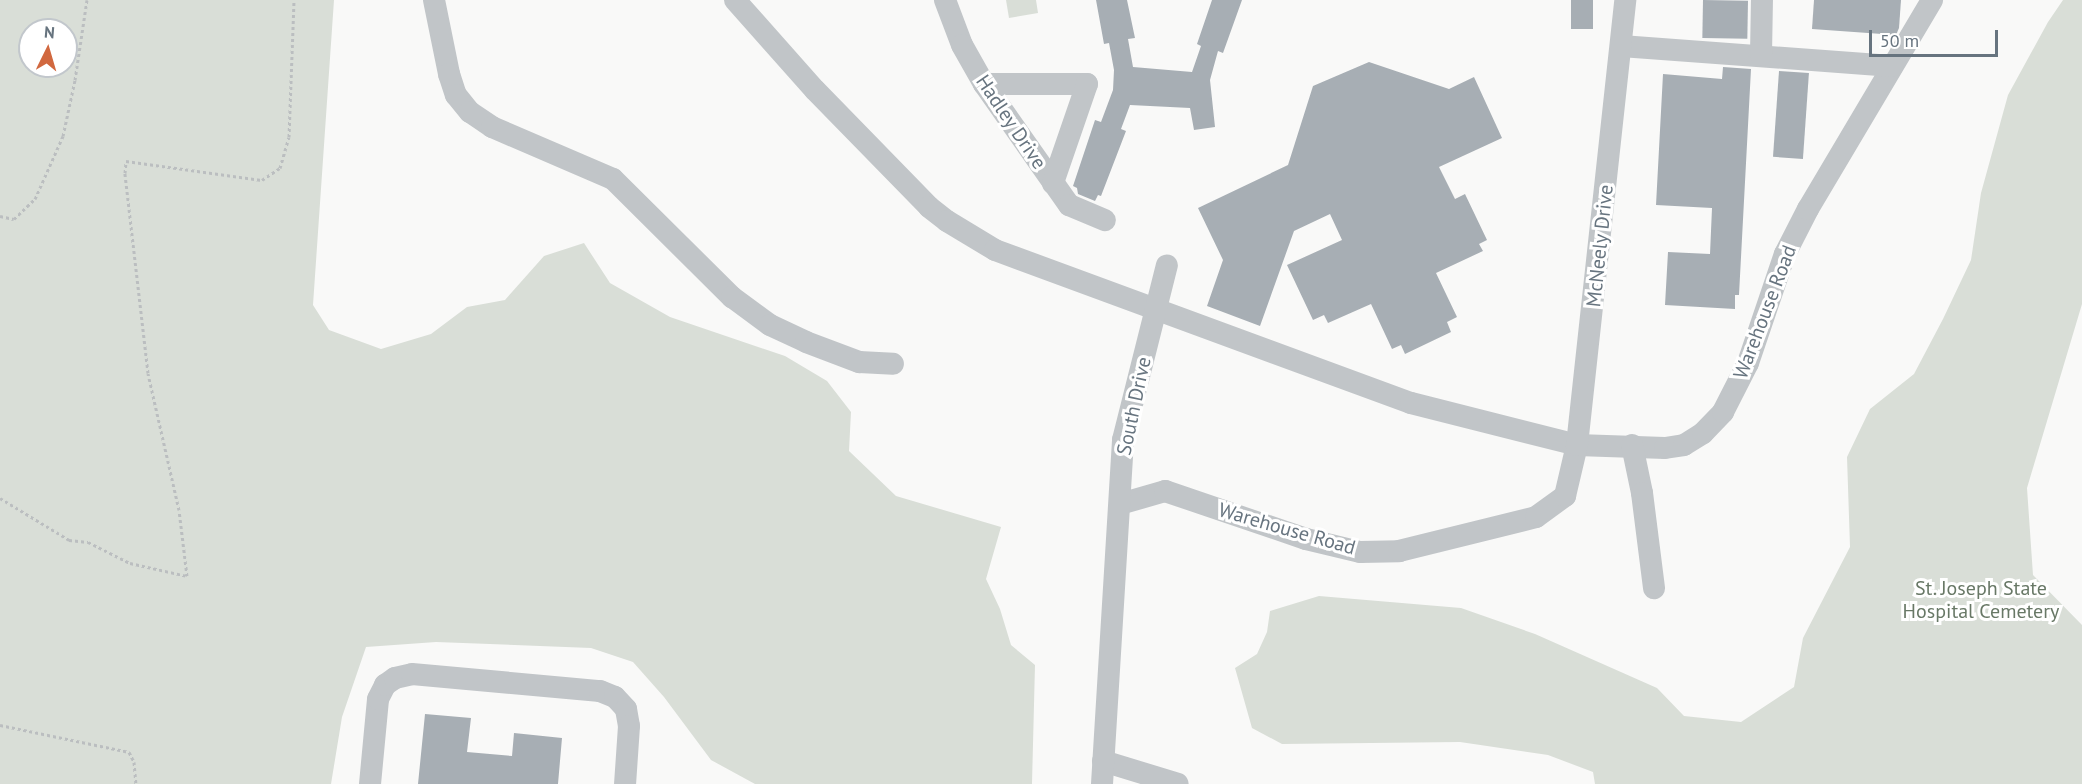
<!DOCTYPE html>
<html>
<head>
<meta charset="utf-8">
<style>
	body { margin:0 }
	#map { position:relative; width:2082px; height:784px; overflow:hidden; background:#f9f9f8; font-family:"PT Sans",sans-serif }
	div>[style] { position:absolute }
	.green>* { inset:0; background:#d9ded7 }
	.building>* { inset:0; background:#a7aeb4; transform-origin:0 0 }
	.path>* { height:3px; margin-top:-1.5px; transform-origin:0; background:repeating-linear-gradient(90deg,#bbbec0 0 3px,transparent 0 6px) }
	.minor>* { height:22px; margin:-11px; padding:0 11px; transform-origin:11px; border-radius:11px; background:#c1c5c8 }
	span { translate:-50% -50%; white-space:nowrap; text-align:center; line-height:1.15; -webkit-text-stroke:6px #fff; paint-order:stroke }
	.street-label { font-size:20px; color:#67747f }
	.park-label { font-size:20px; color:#687866 }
	.north { position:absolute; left:18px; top:18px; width:60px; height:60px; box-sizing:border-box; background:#fff; border:2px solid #c2c7cc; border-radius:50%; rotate:5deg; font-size:16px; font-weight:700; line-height:24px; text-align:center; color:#67747f }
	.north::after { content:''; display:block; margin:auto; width:21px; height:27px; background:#d1683f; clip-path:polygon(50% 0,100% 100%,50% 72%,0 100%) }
	.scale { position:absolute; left:1869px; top:30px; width:129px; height:27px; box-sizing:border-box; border:3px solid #67747f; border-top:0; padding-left:8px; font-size:18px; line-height:21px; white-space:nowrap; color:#67747f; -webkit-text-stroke:4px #fff; paint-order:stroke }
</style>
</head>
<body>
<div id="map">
	<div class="green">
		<i style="clip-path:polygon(evenodd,0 0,334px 0,313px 305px,329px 330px,381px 349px,431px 334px,467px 307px,505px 300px,544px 256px,584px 243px,610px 283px,670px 317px,785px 356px,827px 381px,851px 412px,849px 451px,896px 496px,1001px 527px,986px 579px,1000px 609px,1011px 645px,1035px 665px,1032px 784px,755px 784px,711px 760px,664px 697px,633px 662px,591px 648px,436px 642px,366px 647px,342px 717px,331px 784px,0 784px,0 0,30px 30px,66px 30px,66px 66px,30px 66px,30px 30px)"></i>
		<i style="clip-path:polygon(1006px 0,1036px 0,1038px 13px,1009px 18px)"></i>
		<i style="clip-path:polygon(2063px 0,2082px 0,2082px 304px,2027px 488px,2033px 575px,2082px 625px,2082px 784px,1595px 784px,1593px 772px,1548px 755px,1460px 742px,1282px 744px,1252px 728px,1235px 668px,1257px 654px,1267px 632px,1270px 611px,1319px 596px,1461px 608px,1535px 634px,1657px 688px,1684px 716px,1741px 722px,1794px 687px,1803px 638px,1850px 547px,1847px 457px,1870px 409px,1914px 374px,1943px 319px,1971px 260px,1981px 193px,2008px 95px,2048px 22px)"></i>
	</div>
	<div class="building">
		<i style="clip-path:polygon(1096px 0,1127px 0,1135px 38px,1128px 39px,1133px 67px,1192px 72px,1201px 46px,1197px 44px,1212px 0,1242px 0,1223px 53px,1218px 51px,1210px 80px,1215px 127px,1194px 130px,1190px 108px,1130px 105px,1121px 129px,1126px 131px,1101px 196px,1098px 195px,1095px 201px,1078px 194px,1077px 188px,1073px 186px,1095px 120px,1101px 122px,1113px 90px,1114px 70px,1109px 43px,1104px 44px)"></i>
		<i style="left:1571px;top:0;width:22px;height:29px"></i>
		<i style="left:1703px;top:0;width:45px;height:38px;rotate:1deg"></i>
		<i style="clip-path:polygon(1814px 0,1901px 0,1899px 28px,1896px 35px,1812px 29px)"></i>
		<i style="clip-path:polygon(1369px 62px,1449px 89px,1474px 77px,1502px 138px,1439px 167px,1455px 199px,1465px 194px,1487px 240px,1479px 244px,1483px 251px,1436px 273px,1457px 317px,1447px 322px,1451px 332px,1405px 354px,1401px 345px,1392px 349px,1371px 304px,1328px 323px,1324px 315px,1313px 320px,1287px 265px,1342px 240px,1330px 214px,1294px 231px,1260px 326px,1207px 306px,1223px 260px,1198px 208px,1288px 165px,1313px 86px)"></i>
		<i style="clip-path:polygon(1723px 67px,1751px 69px,1739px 295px,1735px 295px,1735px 309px,1665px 305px,1668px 252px,1710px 254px,1712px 208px,1656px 205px,1663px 74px,1722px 79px)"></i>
		<i style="left:1779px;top:71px;width:30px;height:86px;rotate:4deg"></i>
		<i style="clip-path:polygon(425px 714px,471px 718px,467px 752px,512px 756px,514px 733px,562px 738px,558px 784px,418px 784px)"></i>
	</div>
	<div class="path">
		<i style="left:0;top:216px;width:14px;rotate:12deg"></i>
		<i style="left:14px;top:219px;width:29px;rotate:-44deg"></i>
		<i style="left:35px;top:199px;width:69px;rotate:-66deg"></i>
		<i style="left:63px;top:136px;width:57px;rotate:-77.9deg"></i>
		<i style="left:75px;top:80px;width:81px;rotate:-81.5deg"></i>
		<i style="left:0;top:498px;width:81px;rotate:31.3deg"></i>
		<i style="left:69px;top:540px;width:19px;rotate:6deg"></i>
		<i style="left:88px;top:542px;width:47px;rotate:26.6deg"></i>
		<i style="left:130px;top:563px;width:58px;rotate:12.8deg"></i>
		<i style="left:187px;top:576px;width:66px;rotate:-96.9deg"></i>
		<i style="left:179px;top:510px;width:140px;rotate:-102.8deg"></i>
		<i style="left:148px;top:373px;width:201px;rotate:-96.6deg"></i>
		<i style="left:125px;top:173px;width:12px;rotate:-85deg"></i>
		<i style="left:126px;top:161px;width:137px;rotate:8deg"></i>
		<i style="left:262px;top:180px;width:22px;rotate:-34deg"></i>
		<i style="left:280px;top:168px;width:32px;rotate:-74deg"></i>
		<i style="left:289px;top:137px;width:137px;rotate:-87.9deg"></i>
		<i style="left:0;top:725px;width:132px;rotate:11.8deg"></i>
		<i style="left:129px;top:752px;width:11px;rotate:63deg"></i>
		<i style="left:134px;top:762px;width:22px;rotate:85deg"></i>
	</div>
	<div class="minor">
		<i style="left:434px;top:0;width:76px;rotate:78.5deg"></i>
		<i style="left:449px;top:74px;width:22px;rotate:72deg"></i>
		<i style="left:456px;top:95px;width:22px;rotate:51deg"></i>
		<i style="left:470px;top:112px;width:27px;rotate:34deg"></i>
		<i style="left:492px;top:127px;width:132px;rotate:23.3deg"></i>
		<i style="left:613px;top:179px;width:168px;rotate:44.8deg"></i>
		<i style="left:732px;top:297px;width:47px;rotate:36.4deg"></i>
		<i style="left:770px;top:325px;width:40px;rotate:25deg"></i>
		<i style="left:806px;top:342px;width:57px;rotate:20.7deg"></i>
		<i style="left:859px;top:362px;width:34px;rotate:3deg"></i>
		<i style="left:735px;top:0;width:120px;rotate:48.4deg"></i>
		<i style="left:815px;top:90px;width:163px;rotate:45.7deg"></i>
		<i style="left:929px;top:207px;width:23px;rotate:38deg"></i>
		<i style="left:947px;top:221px;width:56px;rotate:31.1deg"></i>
		<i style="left:995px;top:250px;width:443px;rotate:20.2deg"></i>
		<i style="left:1411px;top:403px;width:171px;rotate:14.2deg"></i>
		<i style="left:1577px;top:445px;width:88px;rotate:2deg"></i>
		<i style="left:1665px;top:448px;width:19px;rotate:-9deg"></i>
		<i style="left:1684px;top:445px;width:22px;rotate:-32deg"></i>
		<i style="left:1703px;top:433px;width:29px;rotate:-46deg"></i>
		<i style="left:1723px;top:412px;width:55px;rotate:-63deg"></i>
		<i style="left:1748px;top:363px;width:115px;rotate:-71.3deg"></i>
		<i style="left:1785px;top:254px;width:51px;rotate:-62.9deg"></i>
		<i style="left:1808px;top:209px;width:243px;rotate:-59.3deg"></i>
		<i style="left:945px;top:0;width:48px;rotate:69.3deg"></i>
		<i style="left:962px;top:45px;width:45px;rotate:60.6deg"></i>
		<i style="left:984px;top:84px;width:148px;rotate:54.9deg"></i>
		<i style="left:1069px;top:205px;width:39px;rotate:23deg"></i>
		<i style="left:1621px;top:46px;width:272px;rotate:4.2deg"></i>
		<i style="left:1761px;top:55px;width:55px;rotate:-89deg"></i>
		<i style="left:984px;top:84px;width:103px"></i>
		<i style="left:1087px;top:84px;width:105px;rotate:109deg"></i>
		<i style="left:1632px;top:445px;width:49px;rotate:78.2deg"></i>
		<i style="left:1642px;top:493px;width:96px;rotate:82.8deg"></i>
		<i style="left:1120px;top:504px;width:47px;rotate:-16.1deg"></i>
		<i style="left:1165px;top:491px;width:149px;rotate:18.8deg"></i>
		<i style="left:1306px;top:539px;width:56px;rotate:13.5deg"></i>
		<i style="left:1360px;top:552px;width:39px;rotate:-1deg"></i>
		<i style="left:1399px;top:551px;width:141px;rotate:-13.9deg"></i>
		<i style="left:1536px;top:517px;width:36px;rotate:-36deg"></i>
		<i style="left:1565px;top:496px;width:52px;rotate:-76.8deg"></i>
		<i style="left:1577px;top:445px;width:448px;rotate:-83.8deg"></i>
		<i style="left:1103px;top:761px;width:78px;rotate:17deg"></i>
		<i style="left:370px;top:784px;width:85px;rotate:-84.6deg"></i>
		<i style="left:378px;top:699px;width:16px;rotate:-63deg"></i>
		<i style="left:385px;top:685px;width:12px;rotate:-35deg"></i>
		<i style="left:395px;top:678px;width:17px;rotate:-13deg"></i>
		<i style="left:412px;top:674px;width:189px;rotate:5.2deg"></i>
		<i style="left:600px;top:691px;width:16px;rotate:22deg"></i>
		<i style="left:615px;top:697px;width:16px;rotate:47deg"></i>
		<i style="left:626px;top:709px;width:17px;rotate:80deg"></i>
		<i style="left:629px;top:726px;width:58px;rotate:93.9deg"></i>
		<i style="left:1102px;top:784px;width:345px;rotate:-86.5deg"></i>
		<i style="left:1123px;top:440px;width:180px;rotate:-75.9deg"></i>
	</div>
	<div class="street-label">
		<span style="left:1011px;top:122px;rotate:56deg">Hadley Drive</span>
		<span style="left:1600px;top:246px;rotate:-84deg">McNeely Drive</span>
		<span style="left:1765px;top:312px;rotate:-69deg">Warehouse Road</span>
		<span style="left:1134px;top:406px;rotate:-78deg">South Drive</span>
		<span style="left:1287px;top:529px;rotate:16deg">Warehouse Road</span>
	</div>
	<div class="park-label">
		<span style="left:1981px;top:600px">St. Joseph State<br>Hospital Cemetery</span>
	</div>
	<div class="north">N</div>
	<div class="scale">50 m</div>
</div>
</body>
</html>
